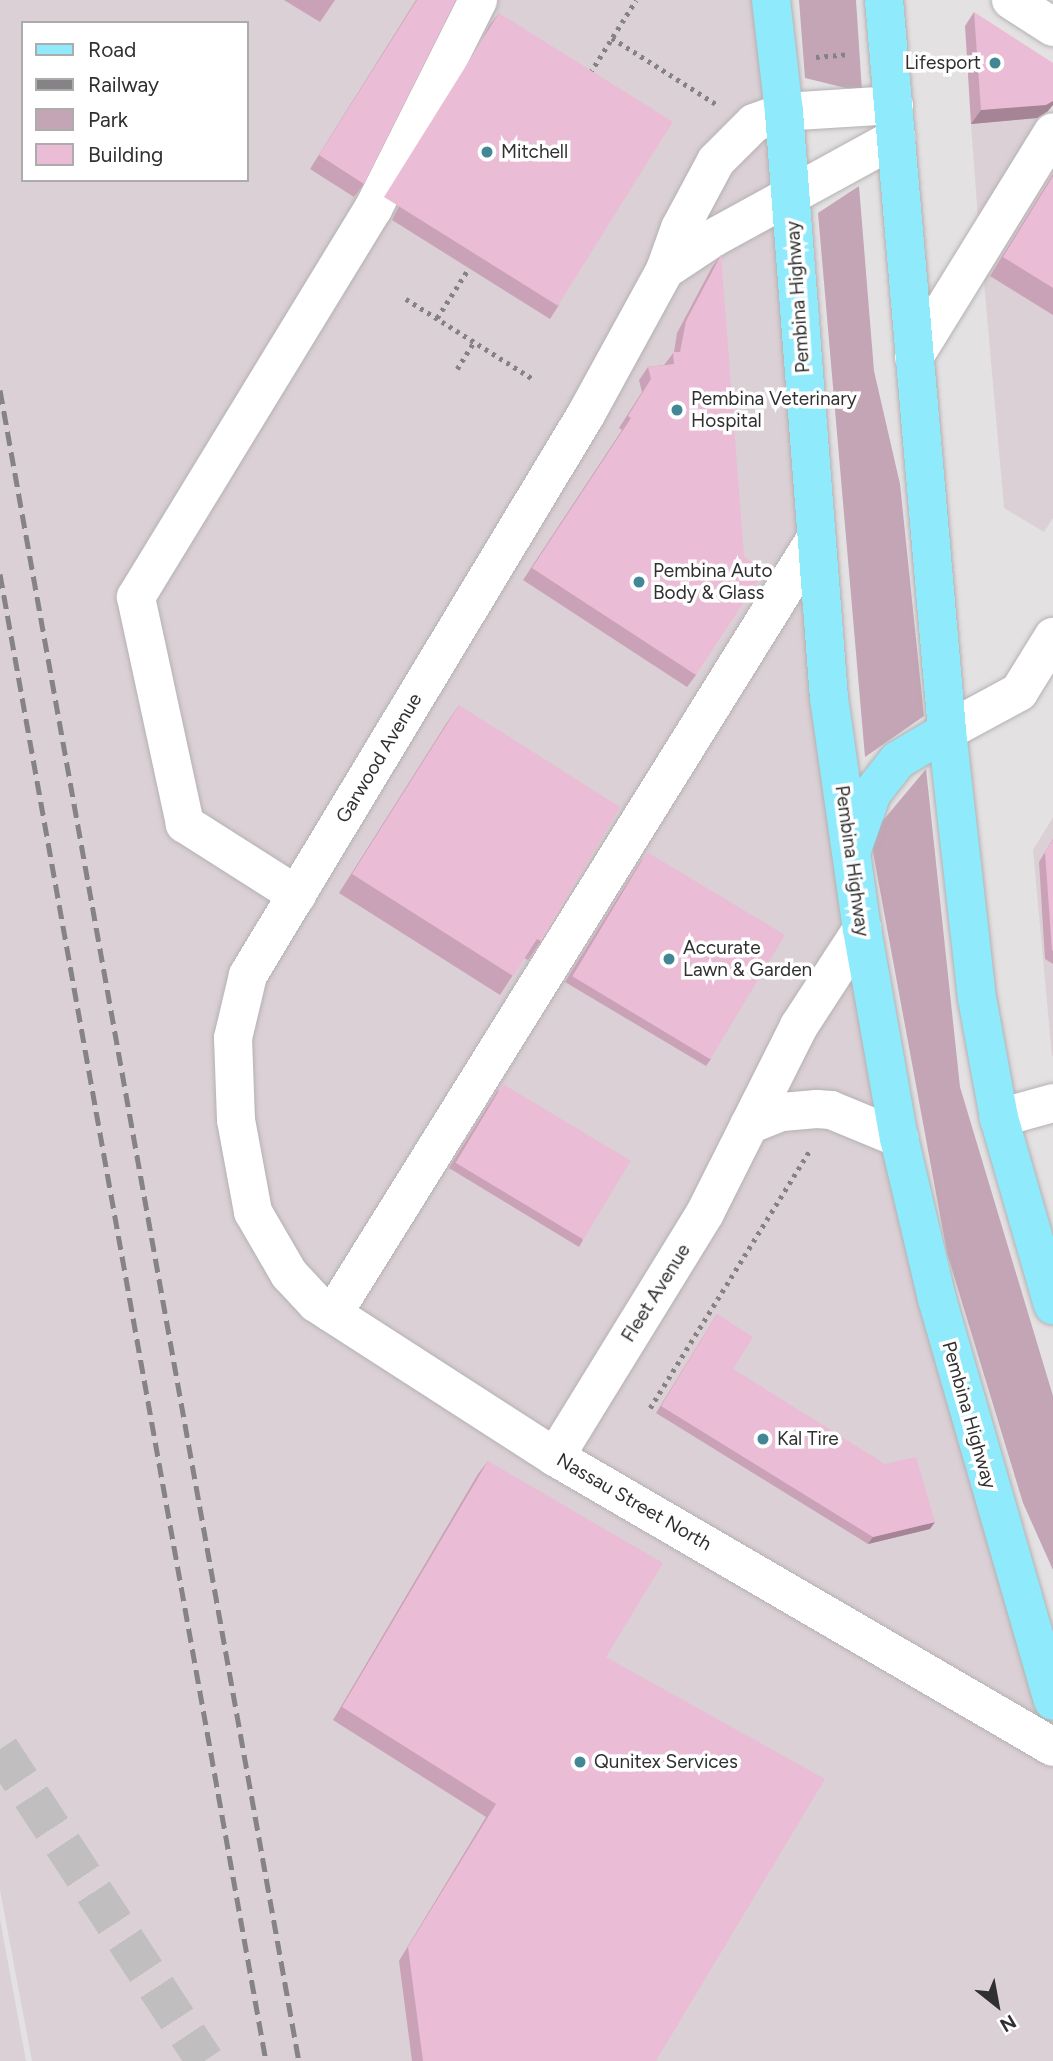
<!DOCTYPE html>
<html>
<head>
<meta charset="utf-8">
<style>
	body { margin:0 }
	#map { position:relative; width:1053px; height:2061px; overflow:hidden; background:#e4e1e3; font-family:Figtree,sans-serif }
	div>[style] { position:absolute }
	.built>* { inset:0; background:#dbd0d5 }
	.green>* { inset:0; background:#c3a5b5 }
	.minor-tunnel>* { height:38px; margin-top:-19px; transform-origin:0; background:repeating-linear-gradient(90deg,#c0bebf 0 38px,transparent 0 57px) }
	.path>* { height:4.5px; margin-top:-2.25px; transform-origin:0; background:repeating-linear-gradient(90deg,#848283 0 3.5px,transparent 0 8.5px) }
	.roads { filter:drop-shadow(0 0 2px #b4b1b3) drop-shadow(0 0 2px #b4b1b3) }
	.minor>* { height:38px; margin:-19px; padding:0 19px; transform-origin:19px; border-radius:19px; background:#fff }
	.major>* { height:38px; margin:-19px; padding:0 19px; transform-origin:19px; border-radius:19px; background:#8feafc }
	.rail>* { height:5px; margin-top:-2.5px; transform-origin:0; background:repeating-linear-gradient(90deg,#858385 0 14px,transparent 0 21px) }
	.wall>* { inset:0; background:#caa2b7 }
	.shaded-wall>* { inset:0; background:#a48495 }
	.building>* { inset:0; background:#ebbcd5; transform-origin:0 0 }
	.dots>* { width:19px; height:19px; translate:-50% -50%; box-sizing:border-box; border:4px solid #fff; border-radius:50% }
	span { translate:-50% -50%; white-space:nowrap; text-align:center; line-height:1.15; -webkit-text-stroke:7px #fff; paint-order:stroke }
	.poi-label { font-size:19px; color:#313031 }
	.right { translate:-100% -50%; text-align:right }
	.left { translate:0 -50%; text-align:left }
	.street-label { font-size:19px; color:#313031 }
	.legend { position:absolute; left:21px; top:21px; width:228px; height:161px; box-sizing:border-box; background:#fff; border:2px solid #adacad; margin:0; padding:9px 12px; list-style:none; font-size:21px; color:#313031 }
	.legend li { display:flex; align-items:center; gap:14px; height:35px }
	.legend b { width:35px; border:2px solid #adacad }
	.north { position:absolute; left:962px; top:1970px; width:70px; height:70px; -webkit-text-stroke:5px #fff; paint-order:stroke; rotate:149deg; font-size:19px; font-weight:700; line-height:28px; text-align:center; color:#313031 }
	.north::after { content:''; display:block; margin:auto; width:24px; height:32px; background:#313031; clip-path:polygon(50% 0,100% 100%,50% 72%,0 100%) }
</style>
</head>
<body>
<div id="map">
	<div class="built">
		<i style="clip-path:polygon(evenodd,0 0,771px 0,850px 854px,1053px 1702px,1053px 2061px,32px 2061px,0 1890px,0 0,23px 23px,247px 23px,247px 180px,23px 180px,23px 23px)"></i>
		<i style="clip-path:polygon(1053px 104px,978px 219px,971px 124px)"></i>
		<i style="clip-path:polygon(1053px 158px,1053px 518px,1044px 532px,1004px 508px,983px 271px)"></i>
		<i style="clip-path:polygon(1053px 817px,1053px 1056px,1052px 1056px,1033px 850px)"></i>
		<i style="clip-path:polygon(0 1919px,26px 2061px,0 2061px)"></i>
	</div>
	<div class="green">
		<i style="clip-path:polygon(799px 0,856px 0,862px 92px,805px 78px)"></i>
		<i style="clip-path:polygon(859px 186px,874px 371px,900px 484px,924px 716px,865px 757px,818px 213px)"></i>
		<i style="clip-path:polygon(926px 769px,960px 1087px,1053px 1396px,1053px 1570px,1023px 1503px,947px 1253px,870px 836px)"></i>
	</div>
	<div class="minor-tunnel">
		<i style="left:0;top:1749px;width:373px;rotate:56.7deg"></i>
	</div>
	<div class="path">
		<i style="left:612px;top:38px;width:123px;rotate:32.4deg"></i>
		<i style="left:816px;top:57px;width:33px;rotate:-5deg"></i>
		<i style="left:590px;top:73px;width:86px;rotate:-57.8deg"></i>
		<i style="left:406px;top:299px;width:150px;rotate:32.2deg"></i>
		<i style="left:437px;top:318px;width:59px;rotate:-57.4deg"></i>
		<i style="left:457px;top:369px;width:32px;rotate:-58deg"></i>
		<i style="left:650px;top:1408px;width:304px;rotate:-58.2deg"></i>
	</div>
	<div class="roads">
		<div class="minor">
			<i style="left:1011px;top:0;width:50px;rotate:32.7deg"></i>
			<i style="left:894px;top:105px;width:110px;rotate:176.4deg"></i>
			<i style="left:784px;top:112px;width:32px;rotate:160deg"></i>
			<i style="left:754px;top:123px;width:54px;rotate:135deg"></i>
			<i style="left:716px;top:161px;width:76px;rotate:118.2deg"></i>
			<i style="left:680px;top:228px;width:45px;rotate:109.7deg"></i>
			<i style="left:665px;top:270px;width:166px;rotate:118.7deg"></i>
			<i style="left:585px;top:416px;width:653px;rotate:121.08deg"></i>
			<i style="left:248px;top:975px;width:65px;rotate:103.4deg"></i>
			<i style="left:233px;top:1038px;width:82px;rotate:87.9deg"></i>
			<i style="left:236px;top:1120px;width:94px;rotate:79.5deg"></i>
			<i style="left:253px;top:1212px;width:72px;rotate:59.9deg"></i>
			<i style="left:289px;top:1274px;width:40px;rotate:47deg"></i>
			<i style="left:316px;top:1303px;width:284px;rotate:32.8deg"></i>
			<i style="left:555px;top:1457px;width:576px;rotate:30.21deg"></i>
			<i style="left:665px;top:270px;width:58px;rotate:-33.7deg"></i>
			<i style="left:713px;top:238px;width:209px;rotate:-28.7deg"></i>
			<i style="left:914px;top:357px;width:264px;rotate:-58.3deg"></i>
			<i style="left:947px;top:731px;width:82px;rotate:-28.4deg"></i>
			<i style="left:1019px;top:692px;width:65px;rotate:-58.3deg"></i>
			<i style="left:297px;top:895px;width:133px;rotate:-147.6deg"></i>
			<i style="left:185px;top:824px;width:232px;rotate:-102.2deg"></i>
			<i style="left:136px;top:597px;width:455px;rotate:-58.6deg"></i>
			<i style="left:373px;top:209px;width:234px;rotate:-63.3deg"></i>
			<i style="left:999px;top:1118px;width:56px;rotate:-15.5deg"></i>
			<i style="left:749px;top:1125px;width:35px;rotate:-22deg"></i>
			<i style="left:782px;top:1112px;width:35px;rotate:-5deg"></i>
			<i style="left:817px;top:1109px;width:14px;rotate:4deg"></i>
			<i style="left:831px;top:1110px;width:74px;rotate:22.4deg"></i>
			<i style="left:333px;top:1314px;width:914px;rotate:-58.1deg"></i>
			<i style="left:555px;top:1457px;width:286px;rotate:-58.4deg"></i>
			<i style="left:705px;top:1213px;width:209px;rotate:-63.3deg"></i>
			<i style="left:799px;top:1026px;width:116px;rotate:-57deg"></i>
		</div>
		<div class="major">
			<i style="left:771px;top:0;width:113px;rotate:83.4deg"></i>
			<i style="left:784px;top:112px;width:588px;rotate:85.61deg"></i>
			<i style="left:829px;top:698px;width:233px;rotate:81.9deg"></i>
			<i style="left:862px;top:929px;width:212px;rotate:80deg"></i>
			<i style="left:899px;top:1138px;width:165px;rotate:76.7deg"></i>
			<i style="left:937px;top:1299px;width:418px;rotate:73.9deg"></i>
			<i style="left:884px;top:0;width:734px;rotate:85.07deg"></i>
			<i style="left:947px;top:731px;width:269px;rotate:83.6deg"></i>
			<i style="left:977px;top:998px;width:122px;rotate:79.6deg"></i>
			<i style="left:999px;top:1118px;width:195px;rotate:73.9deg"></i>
			<i style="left:852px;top:850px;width:60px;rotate:-70.7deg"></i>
			<i style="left:872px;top:793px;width:42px;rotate:-51.8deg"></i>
			<i style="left:898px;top:760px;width:57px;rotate:-30.6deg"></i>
		</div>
	</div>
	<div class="rail">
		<i style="left:0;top:390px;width:1698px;rotate:79.86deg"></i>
		<i style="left:0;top:574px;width:1511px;rotate:79.86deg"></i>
	</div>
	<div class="wall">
		<i style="clip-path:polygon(284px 0,335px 0,320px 22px)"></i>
		<i style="clip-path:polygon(416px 0,456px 0,364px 184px,354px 197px,310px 169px)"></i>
		<i style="clip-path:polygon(974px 12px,1048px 111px,1037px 118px,971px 124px,965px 26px)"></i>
		<i style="clip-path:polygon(499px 13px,559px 305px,550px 319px,392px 220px,489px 26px)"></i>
		<i style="clip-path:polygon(1053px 174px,1053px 315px,990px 276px)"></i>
		<i style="clip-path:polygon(721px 255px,696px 675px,687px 687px,523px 580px,622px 430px,619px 428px,642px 392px,639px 380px,648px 367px,664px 365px,674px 352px,677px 333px,712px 267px)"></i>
		<i style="clip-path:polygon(459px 705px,541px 941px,528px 960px,524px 958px,500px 995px,339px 893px,446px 724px)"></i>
		<i style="clip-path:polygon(1053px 839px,1053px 964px,1045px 959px,1039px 862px)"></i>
		<i style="clip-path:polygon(642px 859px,711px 1059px,706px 1066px,565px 982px)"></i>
		<i style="clip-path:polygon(498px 1090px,583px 1240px,579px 1247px,449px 1168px)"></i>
		<i style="clip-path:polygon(717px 1314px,733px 1369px,930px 1529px,868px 1544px,656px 1413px)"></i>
		<i style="clip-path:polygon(488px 1461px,606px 1657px,656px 2061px,412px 2061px,399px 1961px,486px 1817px,333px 1720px,478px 1474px)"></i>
	</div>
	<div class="shaded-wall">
		<i style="clip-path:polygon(1053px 101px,1053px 105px,1048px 111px,1037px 118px,971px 124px,981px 110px)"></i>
		<i style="clip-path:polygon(935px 1522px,930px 1529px,868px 1544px,873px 1537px)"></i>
	</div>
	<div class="building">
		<i style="clip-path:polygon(417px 0,456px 0,364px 184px,319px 155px)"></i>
		<i style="clip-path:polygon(974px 12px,1053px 63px,1053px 101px,1046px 105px,981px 110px)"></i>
		<i style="left:499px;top:13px;width:205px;height:217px;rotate:32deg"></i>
		<i style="clip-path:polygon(1053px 176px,1053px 288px,1003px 257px)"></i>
		<i style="clip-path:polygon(721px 255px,744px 557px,765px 570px,696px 675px,532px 568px,631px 418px,628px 416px,651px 379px,648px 367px,674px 364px,673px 352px,680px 352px,686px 321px)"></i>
		<i style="clip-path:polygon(459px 705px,620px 807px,541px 941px,537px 939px,513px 976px,352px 874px)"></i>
		<i style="clip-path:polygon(1053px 840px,1053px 951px,1052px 950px,1045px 852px)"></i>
		<i style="left:647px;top:852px;width:161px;height:145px;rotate:31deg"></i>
		<i style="left:503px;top:1084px;width:149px;height:92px;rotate:31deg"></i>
		<i style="clip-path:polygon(717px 1314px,753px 1337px,733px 1369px,885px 1464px,916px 1457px,935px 1522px,873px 1537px,661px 1406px)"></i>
		<i style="clip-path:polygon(488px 1461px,663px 1563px,606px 1657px,825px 1779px,656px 2061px,423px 2061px,408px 1947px,496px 1804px,342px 1707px)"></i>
	</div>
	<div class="dots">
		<i style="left:995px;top:63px;background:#438796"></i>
		<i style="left:487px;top:152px;background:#438796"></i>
		<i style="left:677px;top:410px;background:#438796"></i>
		<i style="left:639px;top:582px;background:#438796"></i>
		<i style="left:669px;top:959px;background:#438796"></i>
		<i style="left:763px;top:1439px;background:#438796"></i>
		<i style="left:580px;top:1762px;background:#438796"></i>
	</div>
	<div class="poi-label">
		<span class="right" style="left:981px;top:63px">Lifesport</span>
		<span class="left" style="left:501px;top:152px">Mitchell</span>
		<span class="left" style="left:691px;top:410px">Pembina Veterinary<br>Hospital</span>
		<span class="left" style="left:653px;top:582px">Pembina Auto<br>Body &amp; Glass</span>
		<span class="left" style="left:683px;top:959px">Accurate<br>Lawn &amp; Garden</span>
		<span class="left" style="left:777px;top:1439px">Kal Tire</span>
		<span class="left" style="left:594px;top:1762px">Qunitex Services</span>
	</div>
	<div class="street-label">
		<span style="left:798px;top:297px;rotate:-94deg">Pembina Highway</span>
		<span style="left:379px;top:758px;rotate:-59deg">Garwood Avenue</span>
		<span style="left:852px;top:861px;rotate:82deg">Pembina Highway</span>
		<span style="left:656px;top:1293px;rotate:-58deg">Fleet Avenue</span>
		<span style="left:969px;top:1415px;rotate:74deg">Pembina Highway</span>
		<span style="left:634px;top:1502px;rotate:30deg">Nassau Street North</span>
	</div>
	<ul class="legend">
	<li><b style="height:9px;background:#8feafc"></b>Road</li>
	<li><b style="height:9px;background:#858385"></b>Railway</li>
	<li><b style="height:19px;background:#c3a5b5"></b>Park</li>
	<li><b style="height:19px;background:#ebbcd5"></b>Building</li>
	</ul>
	<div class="north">N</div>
</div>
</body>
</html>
